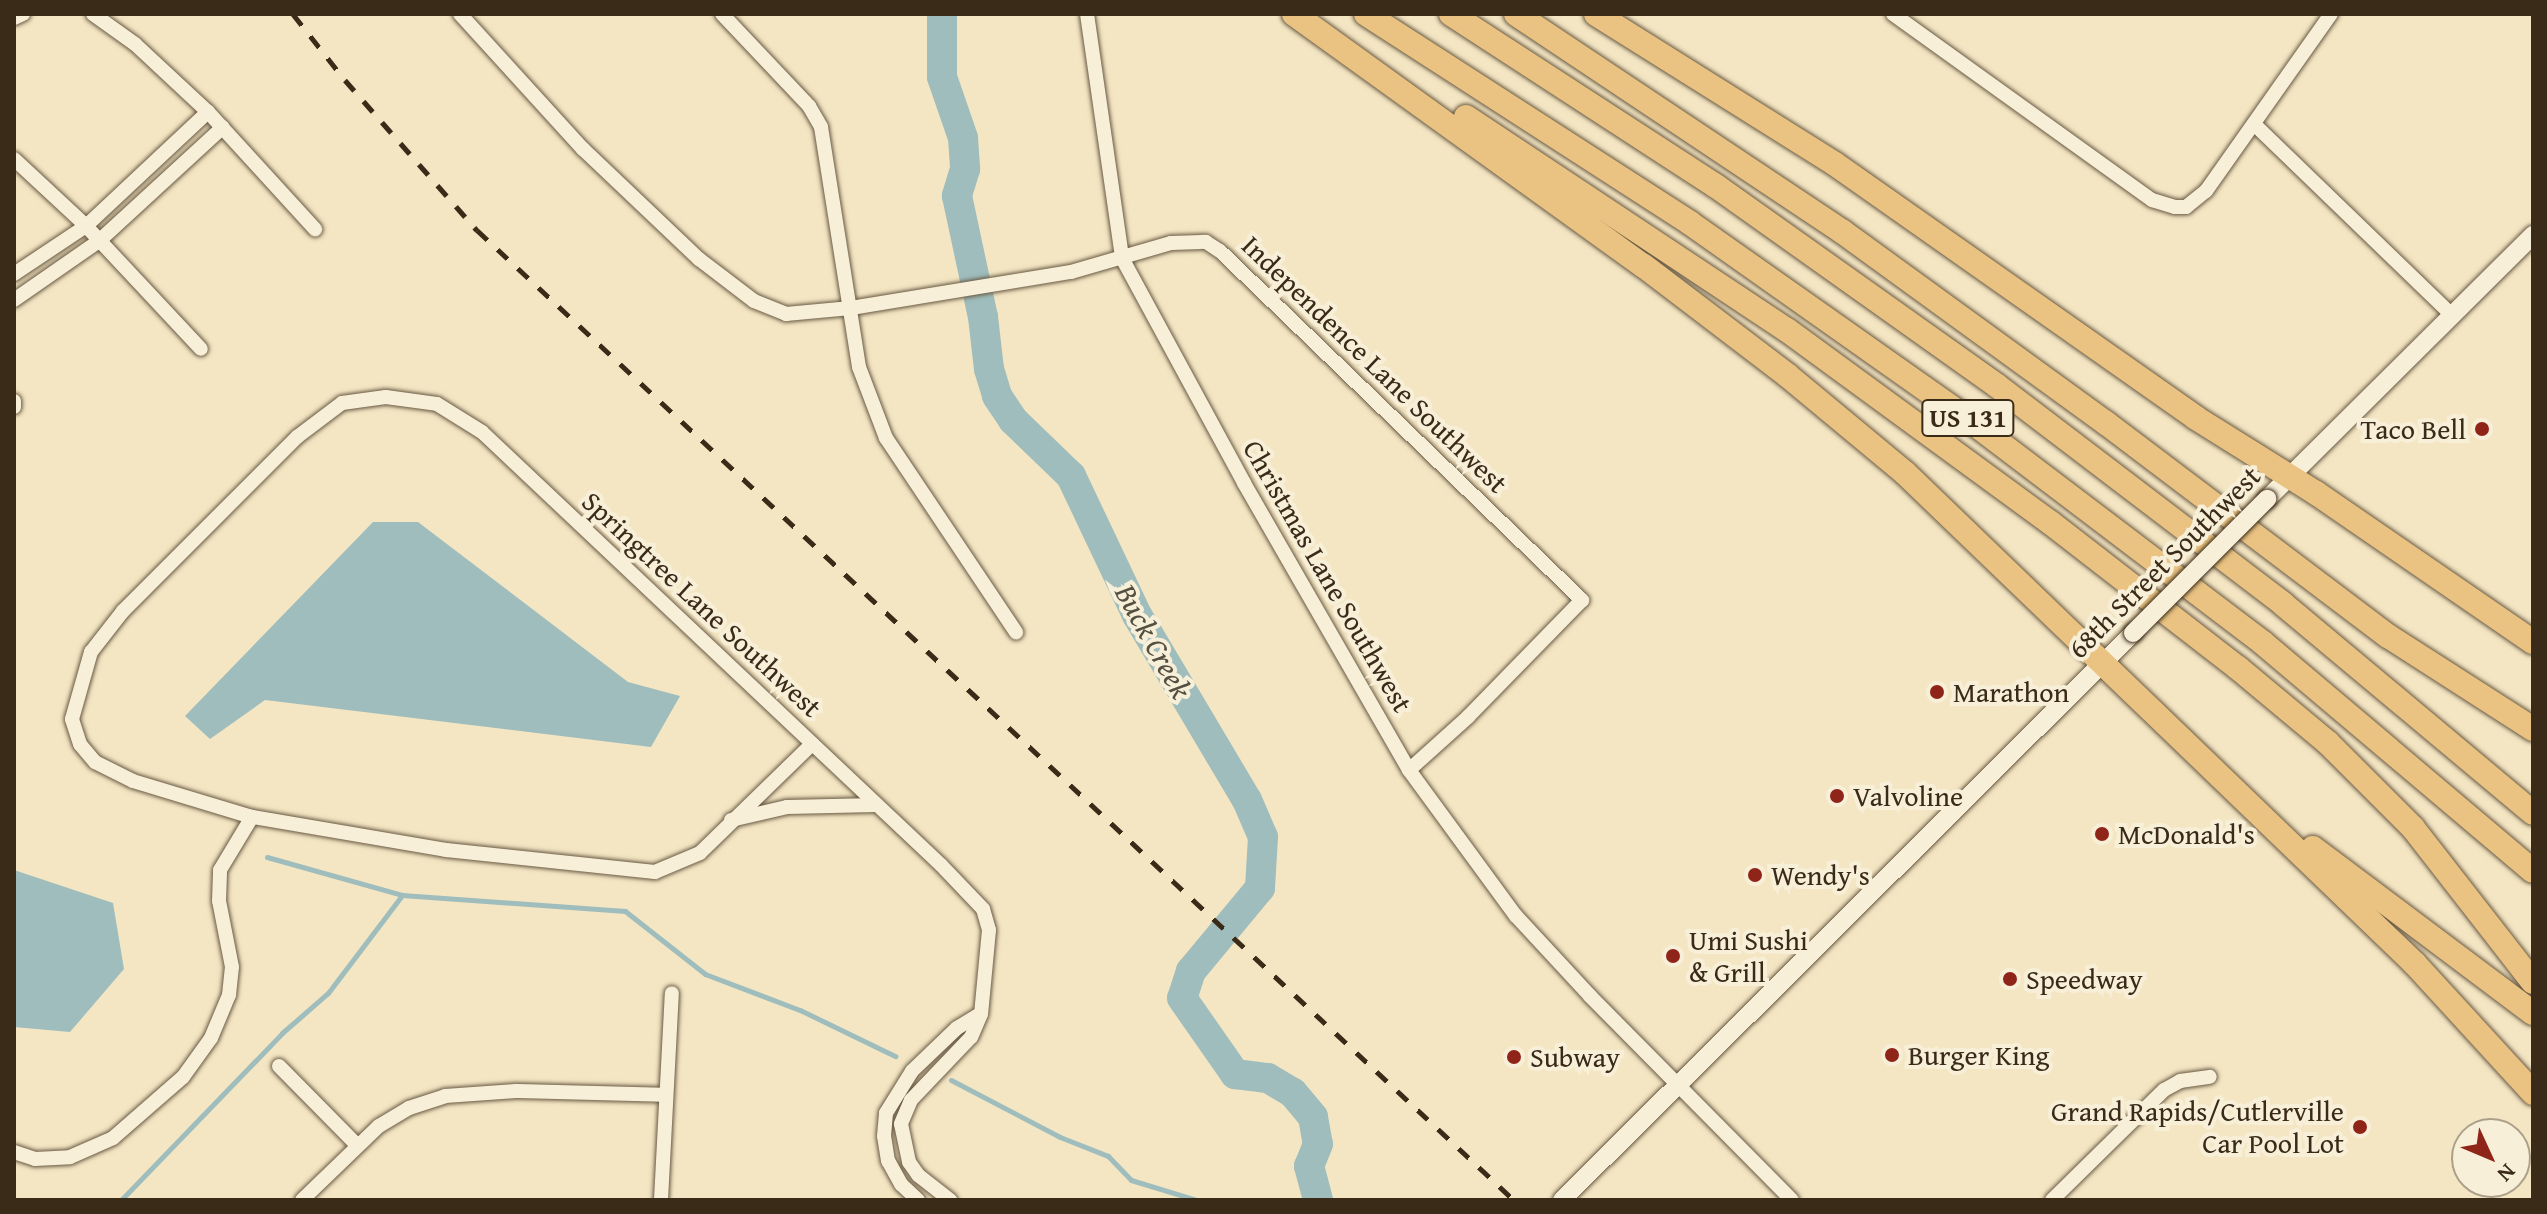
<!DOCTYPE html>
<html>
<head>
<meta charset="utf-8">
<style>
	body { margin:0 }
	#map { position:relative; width:2547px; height:1214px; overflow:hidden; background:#f4e6c3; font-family:"Gentium Book Plus",serif }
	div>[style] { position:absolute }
	.water>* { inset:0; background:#9fbdbd }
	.stream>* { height:5px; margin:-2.5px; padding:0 2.5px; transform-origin:2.5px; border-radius:2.5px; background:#9fbdbd }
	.river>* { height:30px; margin:-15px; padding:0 15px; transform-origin:15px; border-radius:15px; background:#9fbdbd }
	.roads { filter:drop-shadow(0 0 2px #685943) drop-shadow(0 0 2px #685943) }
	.minor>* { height:14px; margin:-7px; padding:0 7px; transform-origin:7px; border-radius:7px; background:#f8efd8 }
	.secondary>* { height:18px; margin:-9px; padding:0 9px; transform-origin:9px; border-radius:9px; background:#f8efd8 }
	.motorway>* { height:24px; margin:-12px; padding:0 12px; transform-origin:12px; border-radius:12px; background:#eac382 }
	.rail>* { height:5px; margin-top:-2.5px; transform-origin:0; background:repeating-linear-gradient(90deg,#3a2a18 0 14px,transparent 0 28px) }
	.bridges { filter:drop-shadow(0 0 2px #3a2a18) drop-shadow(0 0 2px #3a2a18) }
	.secondary-bridge>* { height:18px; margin:-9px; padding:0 9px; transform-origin:9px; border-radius:9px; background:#f8efd8 }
	.dots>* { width:22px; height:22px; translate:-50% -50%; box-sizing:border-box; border:4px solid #f8efd8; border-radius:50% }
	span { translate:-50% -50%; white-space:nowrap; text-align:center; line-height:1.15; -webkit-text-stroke:8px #f8efd8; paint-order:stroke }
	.shield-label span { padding:2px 6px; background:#f8efd8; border:2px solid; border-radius:6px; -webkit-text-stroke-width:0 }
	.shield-label { font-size:26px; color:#3a2a18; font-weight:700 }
	.street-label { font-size:28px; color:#3a2a18 }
	.poi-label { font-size:28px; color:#3a2a18 }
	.right { translate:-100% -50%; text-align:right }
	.left { translate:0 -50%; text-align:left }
	.water-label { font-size:30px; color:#534f41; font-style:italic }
	.frame { position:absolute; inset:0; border:16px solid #3a2a18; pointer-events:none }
	.north { position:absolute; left:2451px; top:1118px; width:80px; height:80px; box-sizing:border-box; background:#f8efd8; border:2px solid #aca08b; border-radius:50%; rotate:134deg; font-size:22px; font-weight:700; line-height:32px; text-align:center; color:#3a2a18 }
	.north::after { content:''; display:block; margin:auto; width:28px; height:36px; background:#8f2418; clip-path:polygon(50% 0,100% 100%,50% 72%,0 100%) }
</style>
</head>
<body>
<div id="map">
	<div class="water">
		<i style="clip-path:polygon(373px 522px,418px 522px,628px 682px,680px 696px,651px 747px,265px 700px,210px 739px,185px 716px)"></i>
		<i style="clip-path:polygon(14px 870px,113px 903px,124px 969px,70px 1032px,14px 1027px)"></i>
	</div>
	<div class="stream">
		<i style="left:267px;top:857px;width:140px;rotate:15.7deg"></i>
		<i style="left:402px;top:895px;width:224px;rotate:4.1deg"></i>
		<i style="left:625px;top:911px;width:102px;rotate:38.2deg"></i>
		<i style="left:705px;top:974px;width:102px;rotate:20.8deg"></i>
		<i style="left:800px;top:1010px;width:106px;rotate:25.8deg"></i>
		<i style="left:951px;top:1080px;width:123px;rotate:27.6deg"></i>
		<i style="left:1060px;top:1137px;width:52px;rotate:21.6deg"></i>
		<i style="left:1108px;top:1156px;width:33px;rotate:46deg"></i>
		<i style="left:1131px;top:1180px;width:69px;rotate:16.9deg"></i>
		<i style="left:121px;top:1200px;width:232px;rotate:-46deg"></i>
		<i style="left:282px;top:1033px;width:61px;rotate:-41deg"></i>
		<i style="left:328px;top:993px;width:123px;rotate:-52.9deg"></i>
	</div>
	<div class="river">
		<i style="left:942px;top:14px;width:63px;rotate:90deg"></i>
		<i style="left:942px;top:77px;width:65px;rotate:71deg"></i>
		<i style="left:963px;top:138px;width:31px;rotate:86deg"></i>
		<i style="left:965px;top:169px;width:28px;rotate:107deg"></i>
		<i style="left:957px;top:196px;width:124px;rotate:77.9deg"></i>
		<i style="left:983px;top:317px;width:52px;rotate:83.4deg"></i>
		<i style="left:989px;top:369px;width:28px;rotate:73deg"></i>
		<i style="left:997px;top:396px;width:29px;rotate:56deg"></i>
		<i style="left:1013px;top:420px;width:81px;rotate:44deg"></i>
		<i style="left:1071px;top:476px;width:154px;rotate:64.6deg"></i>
		<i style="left:1137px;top:615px;width:215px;rotate:59.3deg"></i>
		<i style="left:1247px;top:800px;width:40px;rotate:66.6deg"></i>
		<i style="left:1263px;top:837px;width:51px;rotate:93.4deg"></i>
		<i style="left:1260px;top:888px;width:108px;rotate:129.7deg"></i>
		<i style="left:1191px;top:971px;width:28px;rotate:108deg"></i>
		<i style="left:1182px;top:998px;width:93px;rotate:55.1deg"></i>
		<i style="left:1235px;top:1074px;width:33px;rotate:7deg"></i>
		<i style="left:1268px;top:1078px;width:29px;rotate:31deg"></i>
		<i style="left:1293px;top:1093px;width:31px;rotate:50deg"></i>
		<i style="left:1313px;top:1117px;width:27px;rotate:80deg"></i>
		<i style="left:1318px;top:1144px;width:24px;rotate:112deg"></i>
		<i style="left:1309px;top:1166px;width:35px;rotate:75deg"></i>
	</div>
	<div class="roads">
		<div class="minor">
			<i style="left:93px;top:14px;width:52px;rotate:35.5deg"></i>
			<i style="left:135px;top:44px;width:100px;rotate:43deg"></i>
			<i style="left:208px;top:112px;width:159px;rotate:47.6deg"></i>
			<i style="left:460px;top:14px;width:183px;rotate:47.7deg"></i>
			<i style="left:583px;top:149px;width:160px;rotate:43.5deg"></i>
			<i style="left:699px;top:259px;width:69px;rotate:37.4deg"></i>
			<i style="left:754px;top:301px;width:35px;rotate:22deg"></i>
			<i style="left:786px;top:314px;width:65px;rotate:-5.3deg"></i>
			<i style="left:851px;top:308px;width:223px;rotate:-9.3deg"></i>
			<i style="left:1071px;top:272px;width:104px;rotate:-16.2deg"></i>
			<i style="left:1171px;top:243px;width:35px;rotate:-2deg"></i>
			<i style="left:1206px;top:242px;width:17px;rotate:33deg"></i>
			<i style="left:1220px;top:251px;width:503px;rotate:43.95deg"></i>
			<i style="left:1582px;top:600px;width:163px;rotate:134.3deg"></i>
			<i style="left:1468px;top:717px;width:79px;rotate:138.1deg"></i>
			<i style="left:722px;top:14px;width:127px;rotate:46.6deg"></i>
			<i style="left:809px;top:106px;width:24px;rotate:60deg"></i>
			<i style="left:821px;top:127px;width:243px;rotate:81deg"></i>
			<i style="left:859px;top:367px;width:76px;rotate:69.2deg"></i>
			<i style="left:886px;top:438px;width:234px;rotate:56.2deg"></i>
			<i style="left:1087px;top:14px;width:246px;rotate:81.8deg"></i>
			<i style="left:1122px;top:258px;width:256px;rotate:61.5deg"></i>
			<i style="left:1244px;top:483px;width:331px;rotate:60.1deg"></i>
			<i style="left:1409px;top:770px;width:181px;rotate:53.8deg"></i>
			<i style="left:1516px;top:916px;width:109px;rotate:47.2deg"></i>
			<i style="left:1590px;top:996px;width:287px;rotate:45.3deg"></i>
			<i style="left:1893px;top:14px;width:319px;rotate:35.7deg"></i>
			<i style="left:2152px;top:200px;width:24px;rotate:17deg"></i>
			<i style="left:2175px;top:207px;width:11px"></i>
			<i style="left:2186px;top:207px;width:26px;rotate:-39deg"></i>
			<i style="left:2206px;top:191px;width:217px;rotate:-54.8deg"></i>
			<i style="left:14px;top:18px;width:10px;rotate:-24deg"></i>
			<i style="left:2254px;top:124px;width:275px;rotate:44deg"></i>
			<i style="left:14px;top:159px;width:98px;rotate:42.9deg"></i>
			<i style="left:86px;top:226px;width:168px;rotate:46.9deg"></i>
			<i style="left:14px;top:274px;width:87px;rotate:-33.7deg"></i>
			<i style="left:86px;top:226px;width:167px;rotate:-43.1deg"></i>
			<i style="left:14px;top:300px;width:103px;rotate:-34.8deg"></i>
			<i style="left:99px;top:241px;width:168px;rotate:-42.6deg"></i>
			<i style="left:14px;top:401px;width:6px;rotate:90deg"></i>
			<i style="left:812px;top:744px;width:156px;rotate:135.8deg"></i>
			<i style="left:700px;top:853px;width:49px;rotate:157.1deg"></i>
			<i style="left:655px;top:872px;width:210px;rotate:-174deg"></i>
			<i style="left:446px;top:850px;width:197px;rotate:-170.3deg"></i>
			<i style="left:252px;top:817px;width:124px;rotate:-163.2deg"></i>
			<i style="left:133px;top:781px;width:42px;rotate:-153.4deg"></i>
			<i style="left:95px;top:762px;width:23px;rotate:-130deg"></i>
			<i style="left:80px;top:744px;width:26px;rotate:-108deg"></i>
			<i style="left:72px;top:719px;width:70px;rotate:-74.2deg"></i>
			<i style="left:91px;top:652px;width:52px;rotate:-52deg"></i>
			<i style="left:123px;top:611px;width:246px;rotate:-45deg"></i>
			<i style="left:297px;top:437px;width:56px;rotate:-37.1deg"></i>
			<i style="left:342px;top:403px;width:44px;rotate:-7.8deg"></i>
			<i style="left:386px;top:397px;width:51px;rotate:7.8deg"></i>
			<i style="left:437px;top:404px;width:53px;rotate:31.9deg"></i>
			<i style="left:482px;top:432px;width:631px;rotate:43.33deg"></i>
			<i style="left:941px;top:865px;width:61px;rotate:46.3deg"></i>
			<i style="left:983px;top:909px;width:22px;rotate:74deg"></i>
			<i style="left:989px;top:930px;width:84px;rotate:95.4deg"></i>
			<i style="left:981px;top:1014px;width:25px;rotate:113deg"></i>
			<i style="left:971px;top:1037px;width:87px;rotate:133.6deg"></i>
			<i style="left:911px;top:1100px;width:26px;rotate:113deg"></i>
			<i style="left:901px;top:1124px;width:39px;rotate:78deg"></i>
			<i style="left:909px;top:1162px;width:16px;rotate:55deg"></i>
			<i style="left:918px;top:1175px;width:41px;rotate:38deg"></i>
			<i style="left:731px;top:820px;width:57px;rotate:-13.1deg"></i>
			<i style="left:787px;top:807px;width:89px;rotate:-1.3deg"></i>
			<i style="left:279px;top:1066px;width:112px;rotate:45.4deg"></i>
			<i style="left:14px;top:1152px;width:22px;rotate:18deg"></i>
			<i style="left:35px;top:1159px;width:35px;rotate:-3deg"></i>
			<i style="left:70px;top:1157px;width:47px;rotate:-23.8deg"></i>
			<i style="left:113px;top:1138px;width:93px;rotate:-41.1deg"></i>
			<i style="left:183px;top:1077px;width:48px;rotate:-54.3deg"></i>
			<i style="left:211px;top:1038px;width:47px;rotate:-67.3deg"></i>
			<i style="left:229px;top:995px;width:28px;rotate:-84deg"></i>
			<i style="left:232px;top:967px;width:67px;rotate:-101.1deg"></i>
			<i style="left:219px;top:901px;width:31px;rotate:-88deg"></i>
			<i style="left:220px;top:870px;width:62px;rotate:-58.9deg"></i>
			<i style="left:302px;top:1200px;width:107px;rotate:-43.9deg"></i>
			<i style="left:379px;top:1126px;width:35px;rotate:-31deg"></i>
			<i style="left:409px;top:1108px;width:38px;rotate:-18deg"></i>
			<i style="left:445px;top:1096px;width:71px;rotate:-4deg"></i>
			<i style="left:516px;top:1091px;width:149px;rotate:1.5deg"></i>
			<i style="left:661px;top:1200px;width:207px;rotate:-87deg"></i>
			<i style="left:918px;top:1200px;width:23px;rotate:-137deg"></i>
			<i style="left:901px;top:1184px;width:26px;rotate:-119deg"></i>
			<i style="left:888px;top:1161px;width:25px;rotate:-99deg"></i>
			<i style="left:884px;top:1136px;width:23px;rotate:-85deg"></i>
			<i style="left:886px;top:1113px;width:49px;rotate:-58.2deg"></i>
			<i style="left:912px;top:1071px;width:62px;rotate:-43.7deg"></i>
			<i style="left:957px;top:1028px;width:27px;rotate:-31deg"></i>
			<i style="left:2052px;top:1200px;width:157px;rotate:-44.5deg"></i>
			<i style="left:2164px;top:1090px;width:18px;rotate:-29deg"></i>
			<i style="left:2180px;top:1081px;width:30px;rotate:-8deg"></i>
		</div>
		<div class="secondary">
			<i style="left:2267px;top:499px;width:375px;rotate:-44.8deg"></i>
			<i style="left:1562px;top:1200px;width:805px;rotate:-44.8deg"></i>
		</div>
		<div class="motorway">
			<i style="left:1294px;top:14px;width:431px;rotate:35.8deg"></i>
			<i style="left:1644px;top:266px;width:180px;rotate:37.3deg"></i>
			<i style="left:1787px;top:375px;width:153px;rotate:39.7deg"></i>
			<i style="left:1905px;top:473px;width:708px;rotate:43.91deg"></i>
			<i style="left:2415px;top:964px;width:175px;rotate:47.5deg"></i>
			<i style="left:1366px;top:14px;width:386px;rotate:32.8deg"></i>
			<i style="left:1690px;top:223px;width:345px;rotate:35.2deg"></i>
			<i style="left:1972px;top:422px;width:365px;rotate:37.2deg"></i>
			<i style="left:2263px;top:643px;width:353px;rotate:40.2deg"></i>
			<i style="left:1451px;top:14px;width:316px;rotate:33deg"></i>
			<i style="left:1716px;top:186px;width:344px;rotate:35.4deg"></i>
			<i style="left:1996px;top:385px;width:361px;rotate:37.3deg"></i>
			<i style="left:2283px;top:604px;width:326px;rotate:39.9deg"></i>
			<i style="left:1516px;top:14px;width:393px;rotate:33.7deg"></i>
			<i style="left:1843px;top:232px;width:325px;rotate:36deg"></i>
			<i style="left:2106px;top:423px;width:353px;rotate:37.1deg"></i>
			<i style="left:2388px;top:636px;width:172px;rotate:32.7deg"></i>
			<i style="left:1596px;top:14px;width:282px;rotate:32.1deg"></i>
			<i style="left:1835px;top:164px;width:441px;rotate:35.1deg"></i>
			<i style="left:2196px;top:418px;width:142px;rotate:32deg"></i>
			<i style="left:2316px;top:493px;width:263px;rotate:34.5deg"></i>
			<i style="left:1466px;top:117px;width:385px;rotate:33.6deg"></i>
			<i style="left:1787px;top:330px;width:327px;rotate:36.2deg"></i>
			<i style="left:2051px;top:523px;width:237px;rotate:37.8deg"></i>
			<i style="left:2238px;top:668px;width:117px;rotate:39.8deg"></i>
			<i style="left:2328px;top:743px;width:120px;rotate:45deg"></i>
			<i style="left:2413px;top:828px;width:195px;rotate:52.1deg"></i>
			<i style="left:2313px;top:848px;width:275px;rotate:36.9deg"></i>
		</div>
	</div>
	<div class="rail">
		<i style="left:293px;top:14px;width:84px;rotate:51.8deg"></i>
		<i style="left:345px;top:80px;width:200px;rotate:48.7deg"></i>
		<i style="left:477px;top:230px;width:1420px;rotate:43.09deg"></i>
	</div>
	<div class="bridges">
		<div class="secondary-bridge">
			<i style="left:2133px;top:633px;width:190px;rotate:-45deg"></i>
		</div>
	</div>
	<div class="dots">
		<i style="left:2482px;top:429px;background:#8f2418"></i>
		<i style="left:1937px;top:692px;background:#8f2418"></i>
		<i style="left:1837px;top:796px;background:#8f2418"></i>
		<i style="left:2102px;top:834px;background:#8f2418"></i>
		<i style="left:1755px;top:875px;background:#8f2418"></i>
		<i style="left:1673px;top:956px;background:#8f2418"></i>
		<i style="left:2010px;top:979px;background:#8f2418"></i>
		<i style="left:1892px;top:1055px;background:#8f2418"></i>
		<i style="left:1514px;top:1057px;background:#8f2418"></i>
		<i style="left:2360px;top:1127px;background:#8f2418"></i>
	</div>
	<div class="shield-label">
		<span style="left:1968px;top:418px">US 131</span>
	</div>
	<div class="street-label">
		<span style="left:1375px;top:364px;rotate:44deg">Independence Lane Southwest</span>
		<span style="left:2164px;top:562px;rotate:-45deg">68th Street Southwest</span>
		<span style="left:1328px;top:576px;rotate:60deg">Christmas Lane Southwest</span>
		<span style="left:702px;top:604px;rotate:43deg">Springtree Lane Southwest</span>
	</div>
	<div class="poi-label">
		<span class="right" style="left:2466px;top:429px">Taco Bell</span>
		<span class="left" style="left:1953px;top:692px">Marathon</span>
		<span class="left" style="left:1853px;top:796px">Valvoline</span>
		<span class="left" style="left:2118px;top:834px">McDonald's</span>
		<span class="left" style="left:1771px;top:875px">Wendy's</span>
		<span class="left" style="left:1689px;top:956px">Umi Sushi<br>&amp; Grill</span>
		<span class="left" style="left:2026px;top:979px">Speedway</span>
		<span class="left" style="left:1908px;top:1055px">Burger King</span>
		<span class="left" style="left:1530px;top:1057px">Subway</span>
		<span class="right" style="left:2344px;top:1127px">Grand Rapids/Cutlerville<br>Car Pool Lot</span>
	</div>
	<div class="water-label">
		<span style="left:1154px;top:641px;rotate:61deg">Buck Creek</span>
	</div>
	<div class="frame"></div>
	<div class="north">N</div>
</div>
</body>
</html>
